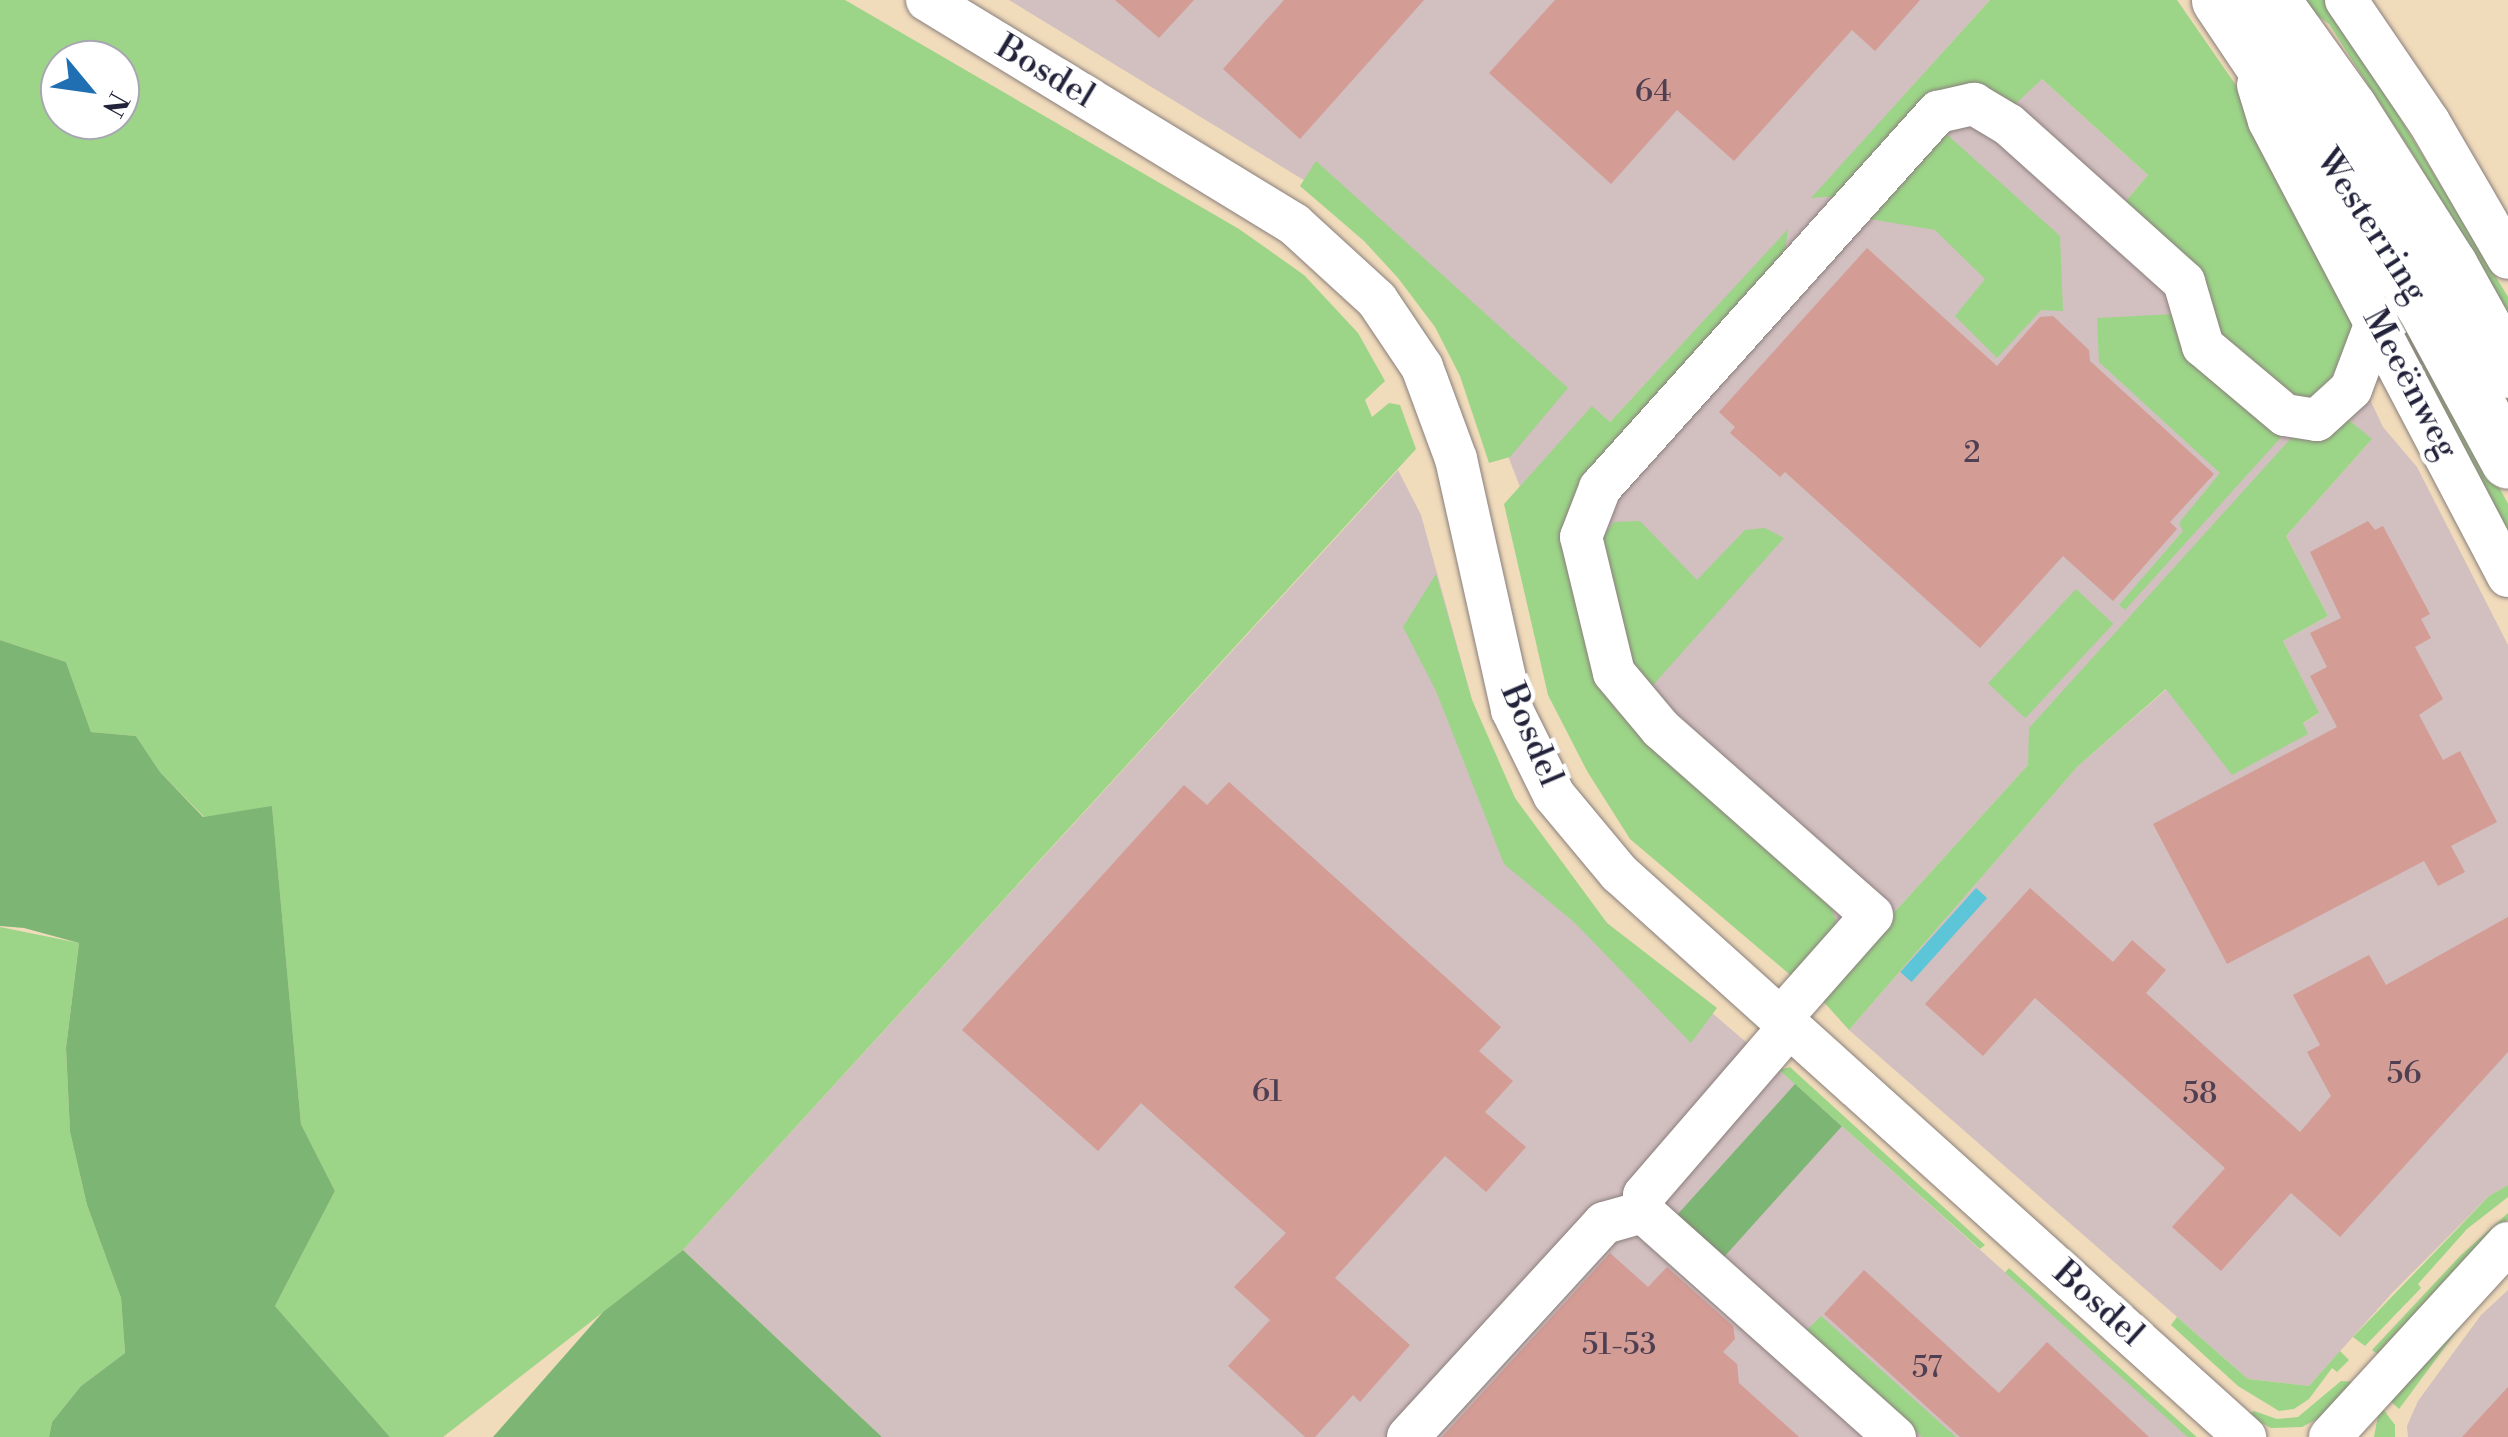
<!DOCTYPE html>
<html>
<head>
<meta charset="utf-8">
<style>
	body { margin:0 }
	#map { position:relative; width:2508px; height:1437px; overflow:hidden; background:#f0dbbb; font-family:"Libre Bodoni",serif }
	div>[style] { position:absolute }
	.industrial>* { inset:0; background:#d2bfc0 }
	.green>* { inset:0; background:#9cd588; transform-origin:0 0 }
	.forest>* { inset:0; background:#7db674; transform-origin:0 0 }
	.water>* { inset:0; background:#5cc5d8; transform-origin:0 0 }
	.building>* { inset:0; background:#d39c95 }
	.roads { filter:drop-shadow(0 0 2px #897e7b) drop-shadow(0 0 2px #897e7b) }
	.minor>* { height:42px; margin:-21px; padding:0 21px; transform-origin:21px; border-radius:21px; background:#fff }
	.highway>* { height:55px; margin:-27.5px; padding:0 27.5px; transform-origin:27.5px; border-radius:27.5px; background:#fff }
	span { translate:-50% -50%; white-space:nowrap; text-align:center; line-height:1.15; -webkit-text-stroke:9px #fff; paint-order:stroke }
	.number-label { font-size:30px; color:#4e4052 }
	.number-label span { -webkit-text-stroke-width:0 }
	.street-label { font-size:35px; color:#22223b }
	.north { position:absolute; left:40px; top:40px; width:100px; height:100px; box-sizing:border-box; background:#fff; border:2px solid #a7a7b1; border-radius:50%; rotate:119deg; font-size:28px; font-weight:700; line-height:40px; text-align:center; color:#22223b }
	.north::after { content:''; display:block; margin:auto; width:35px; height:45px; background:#1f6fb2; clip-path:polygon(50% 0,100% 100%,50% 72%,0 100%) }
</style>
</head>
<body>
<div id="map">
	<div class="industrial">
		<i style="clip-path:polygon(1009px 0,1990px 0,1812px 198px,1933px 95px,2042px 79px,2148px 175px,2120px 208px,2347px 351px,2383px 427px,2417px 467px,2508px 645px,2508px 1185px,2489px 1196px,2393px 1292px,2309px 1386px,2248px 1379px,1849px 1030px,2078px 766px,2167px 689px,2302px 724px,2318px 714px,2283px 641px,2328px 616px,2286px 536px,2371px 440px,2345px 416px,1832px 981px,1830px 902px,1615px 709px,1592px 660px,1567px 533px,1787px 231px,1610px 422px,1592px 407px,1520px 487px,1459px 328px,1307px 182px)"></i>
		<i style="clip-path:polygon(1398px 470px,1421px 515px,1472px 700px,1501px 775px,1548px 852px,1607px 923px,1795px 1084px,2189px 1437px,882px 1437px,683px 1250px)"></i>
		<i style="clip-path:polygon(2508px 1290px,2508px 1437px,2408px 1437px,2407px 1426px,2418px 1401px,2481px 1315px)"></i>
	</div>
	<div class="green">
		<i style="clip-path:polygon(evenodd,0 0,845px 0,1239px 229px,1304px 275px,1358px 333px,1385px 381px,1365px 400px,1372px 417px,1389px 403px,1400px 405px,1416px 449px,683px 1250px,443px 1437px,390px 1437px,275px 1306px,335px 1191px,301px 1124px,272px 807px,204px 817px,160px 772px,136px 736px,91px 732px,66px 662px,0 640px,0 0,60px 60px,120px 60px,120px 120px,60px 120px,60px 60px)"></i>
		<i style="clip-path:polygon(1990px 0,2177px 0,2242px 94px,2355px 312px,2347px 351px,2315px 403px,2288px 401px,2230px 349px,2120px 208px,2148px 175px,2042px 79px,2012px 107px,1973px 90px,1842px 196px,1811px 198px)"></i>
		<i style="clip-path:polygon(2296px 0,2325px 0,2341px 20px,2508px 297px,2508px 335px,2426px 192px,2419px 164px,2329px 24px)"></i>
		<i style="clip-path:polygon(1942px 130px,2060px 236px,2063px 311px,2041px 310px,1997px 358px,1955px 316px,1985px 279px,1935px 230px,1864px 218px)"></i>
		<i style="clip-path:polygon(1316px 161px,1568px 388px,1510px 457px,1489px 463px,1460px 376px,1435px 327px,1398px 278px,1364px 241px,1300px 186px)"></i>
		<i style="clip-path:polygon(2338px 210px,2458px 408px,2508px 504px,2508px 566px)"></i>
		<i style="clip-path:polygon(1788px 229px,1784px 259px,1588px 477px,1592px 660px,1615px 709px,1830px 902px,1838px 928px,1795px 979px,1630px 839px,1587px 771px,1548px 695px,1504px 504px,1592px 406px,1610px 422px)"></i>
		<i style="clip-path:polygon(2175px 314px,2284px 434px,2125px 610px,2119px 605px,2183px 531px,2179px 523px,2220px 473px,2099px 362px,2097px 318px)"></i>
		<i style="clip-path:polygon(2344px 416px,2372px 439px,2286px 536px,2328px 616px,2283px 641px,2319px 713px,2303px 723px,2308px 734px,2232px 775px,2166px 689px,2078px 766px,1849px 1030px,1822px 1000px,1832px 981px,2028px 765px,2029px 728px,2293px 436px)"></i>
		<i style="clip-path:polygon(1640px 521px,1697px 580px,1745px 530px,1765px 528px,1784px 538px,1646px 693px,1638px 686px,1601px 561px,1604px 535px,1614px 522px)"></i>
		<i style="clip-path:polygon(1436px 574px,1472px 700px,1515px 798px,1607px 923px,1717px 1008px,1691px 1043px,1575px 923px,1504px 864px,1436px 691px,1403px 627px)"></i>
		<i style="left:2076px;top:589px;width:51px;height:129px;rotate:43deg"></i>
		<i style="clip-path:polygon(0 927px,79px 943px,66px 1048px,70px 1132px,87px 1205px,121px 1298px,125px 1353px,81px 1386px,52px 1422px,49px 1437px,0 1437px)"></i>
		<i style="clip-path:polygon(1790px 1067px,1985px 1245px,1980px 1249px,1779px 1070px)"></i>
		<i style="clip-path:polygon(2508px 1185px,2508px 1197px,2467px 1229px,2418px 1284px,2421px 1288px,2365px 1346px,2353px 1337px,2489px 1196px)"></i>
		<i style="clip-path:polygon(2508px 1213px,2508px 1219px,2379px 1355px,2372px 1350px,2461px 1255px)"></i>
		<i style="left:2009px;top:1268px;width:253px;height:6px;rotate:42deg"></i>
		<i style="clip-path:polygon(2471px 1312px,2399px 1409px,2386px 1397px)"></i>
		<i style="clip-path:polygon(1821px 1316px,1956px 1437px,1922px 1437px,1805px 1332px)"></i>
		<i style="clip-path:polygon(2177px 1317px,2248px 1379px,2309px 1386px,2340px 1351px,2349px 1360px,2337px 1372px,2332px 1368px,2309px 1399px,2294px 1409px,2279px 1411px,2238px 1386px,2171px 1325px)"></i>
		<i style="clip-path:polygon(2341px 1381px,2355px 1382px,2321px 1417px,2302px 1427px,2271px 1428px,2247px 1415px,2254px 1411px,2277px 1419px,2298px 1417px)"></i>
		<i style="clip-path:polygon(2380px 1405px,2395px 1425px,2395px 1437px,2374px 1437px)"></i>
	</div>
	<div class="forest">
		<i style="clip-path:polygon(0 640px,66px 662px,91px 732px,136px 736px,160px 772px,203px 817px,272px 806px,301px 1124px,335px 1191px,275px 1306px,390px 1437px,49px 1437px,52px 1422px,81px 1386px,125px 1353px,121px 1298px,87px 1205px,70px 1132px,66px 1048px,79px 943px,24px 928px,0 926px)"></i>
		<i style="left:1795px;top:1084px;width:63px;height:180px;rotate:42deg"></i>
		<i style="clip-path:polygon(683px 1250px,882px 1437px,493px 1437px,603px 1312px)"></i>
	</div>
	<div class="water">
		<i style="left:1976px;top:888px;width:15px;height:113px;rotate:42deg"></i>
	</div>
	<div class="building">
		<i style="clip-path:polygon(1115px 0,1194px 0,1159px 38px)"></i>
		<i style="clip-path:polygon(1284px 0,1424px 0,1300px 139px,1223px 69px)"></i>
		<i style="clip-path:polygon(1555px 0,1920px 0,1875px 51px,1852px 30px,1734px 161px,1677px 110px,1611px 184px,1489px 73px)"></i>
		<i style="clip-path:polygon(1867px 248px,1997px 366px,2040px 317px,2053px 316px,2089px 350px,2090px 361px,2214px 474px,2170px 522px,2177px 529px,2113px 601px,2063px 556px,1980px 648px,1785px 472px,1780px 477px,1730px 433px,1735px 427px,1719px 412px)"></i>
		<i style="clip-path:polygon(2368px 521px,2375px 530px,2383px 526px,2430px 614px,2421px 619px,2431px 638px,2415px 647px,2443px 699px,2419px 715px,2443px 760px,2460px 751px,2497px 822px,2451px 846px,2465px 872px,2438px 886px,2424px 861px,2227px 964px,2153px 824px,2337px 727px,2310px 676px,2327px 667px,2310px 633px,2341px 618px,2310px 552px)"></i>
		<i style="clip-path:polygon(1229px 782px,1501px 1027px,1479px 1051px,1513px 1081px,1485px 1112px,1526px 1147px,1486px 1192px,1445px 1156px,1335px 1278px,1410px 1345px,1360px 1402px,1353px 1395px,1315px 1437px,1305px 1437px,1228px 1366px,1270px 1320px,1234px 1287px,1286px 1233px,1141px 1103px,1098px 1151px,962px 1030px,1184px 785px,1207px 805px)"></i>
		<i style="clip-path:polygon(2030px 888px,2113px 962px,2132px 940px,2166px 970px,2146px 993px,2300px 1132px,2331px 1096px,2307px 1052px,2320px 1045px,2293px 995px,2369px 955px,2386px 985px,2508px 917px,2508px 1052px,2340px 1237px,2291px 1193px,2221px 1271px,2172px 1227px,2225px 1168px,2035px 998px,1983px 1056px,1925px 1004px)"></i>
		<i style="clip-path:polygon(1610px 1253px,1648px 1287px,1667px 1267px,1733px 1326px,1735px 1339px,1723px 1352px,1737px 1364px,1739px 1383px,1799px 1437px,1442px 1437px)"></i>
		<i style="clip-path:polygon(1864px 1270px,1999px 1393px,2047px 1342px,2149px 1437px,1960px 1437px,1824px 1314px)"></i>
		<i style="clip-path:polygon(2508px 1387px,2508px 1437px,2462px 1437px)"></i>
	</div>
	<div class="roads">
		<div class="minor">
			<i style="left:927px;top:0;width:430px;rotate:31.4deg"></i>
			<i style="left:1294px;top:224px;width:113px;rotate:42.5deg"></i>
			<i style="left:1377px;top:300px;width:81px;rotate:56.1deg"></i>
			<i style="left:1422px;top:367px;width:98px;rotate:69.7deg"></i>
			<i style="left:1456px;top:459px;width:257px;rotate:77.4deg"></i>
			<i style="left:1512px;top:710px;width:95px;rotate:63.7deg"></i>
			<i style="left:1554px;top:795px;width:102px;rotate:50.2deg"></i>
			<i style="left:1619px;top:873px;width:843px;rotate:42.02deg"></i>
			<i style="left:2346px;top:0;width:148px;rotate:55.8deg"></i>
			<i style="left:2429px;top:122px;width:157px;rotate:59.8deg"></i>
			<i style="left:2258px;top:85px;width:38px;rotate:73deg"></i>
			<i style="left:2269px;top:121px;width:514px;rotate:62.29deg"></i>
			<i style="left:1781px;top:1018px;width:137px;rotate:-48.5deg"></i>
			<i style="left:1872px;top:915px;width:281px;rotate:-138.6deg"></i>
			<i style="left:1661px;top:729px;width:73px;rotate:-130deg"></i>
			<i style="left:1614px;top:673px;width:140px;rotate:-103.6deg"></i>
			<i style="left:1581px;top:537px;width:53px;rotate:-68.8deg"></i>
			<i style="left:1600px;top:488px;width:506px;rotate:-48.05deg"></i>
			<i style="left:1938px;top:112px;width:37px;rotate:-13deg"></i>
			<i style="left:1974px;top:104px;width:41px;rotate:31deg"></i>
			<i style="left:2009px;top:125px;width:235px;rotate:41.9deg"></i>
			<i style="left:2184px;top:282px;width:67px;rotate:73.5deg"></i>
			<i style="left:2203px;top:346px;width:107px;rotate:40.1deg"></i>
			<i style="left:2285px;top:415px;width:32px;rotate:9deg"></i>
			<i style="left:2317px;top:420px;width:46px;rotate:-42.4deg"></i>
			<i style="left:2351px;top:389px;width:74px;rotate:-69.4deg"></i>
			<i style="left:1790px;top:1026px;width:223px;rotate:130.8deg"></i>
			<i style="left:1644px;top:1195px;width:17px;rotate:93deg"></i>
			<i style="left:1643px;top:1212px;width:338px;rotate:41.8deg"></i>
			<i style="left:1408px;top:1437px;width:290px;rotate:-47.5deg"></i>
			<i style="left:1604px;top:1223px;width:41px;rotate:-15.8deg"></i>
			<i style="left:2330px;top:1437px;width:263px;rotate:-47.5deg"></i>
		</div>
		<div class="highway">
			<i style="left:2219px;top:0;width:368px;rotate:56.2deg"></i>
			<i style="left:2424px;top:306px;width:176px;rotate:61.5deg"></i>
			<i style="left:2272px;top:0;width:134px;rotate:54.4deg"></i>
			<i style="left:2350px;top:109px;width:186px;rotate:57.5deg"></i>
			<i style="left:2450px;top:266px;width:119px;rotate:60.9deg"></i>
		</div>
	</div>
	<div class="number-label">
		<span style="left:1653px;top:92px">64</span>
		<span style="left:1972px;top:453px">2</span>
		<span style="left:2404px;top:1074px">56</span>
		<span style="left:1267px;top:1092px">61</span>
		<span style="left:2200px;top:1094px">58</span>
		<span style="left:1619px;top:1345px">51-53</span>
		<span style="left:1927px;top:1368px">57</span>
	</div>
	<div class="street-label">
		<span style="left:1045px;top:72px;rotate:31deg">Bosdel</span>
		<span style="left:2371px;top:226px;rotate:57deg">Westerring</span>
		<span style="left:2410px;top:384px;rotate:62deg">Meeënweg</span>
		<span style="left:1531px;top:735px;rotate:67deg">Bosdel</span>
		<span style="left:2098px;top:1304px;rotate:42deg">Bosdel</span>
	</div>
	<div class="north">N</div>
</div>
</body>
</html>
